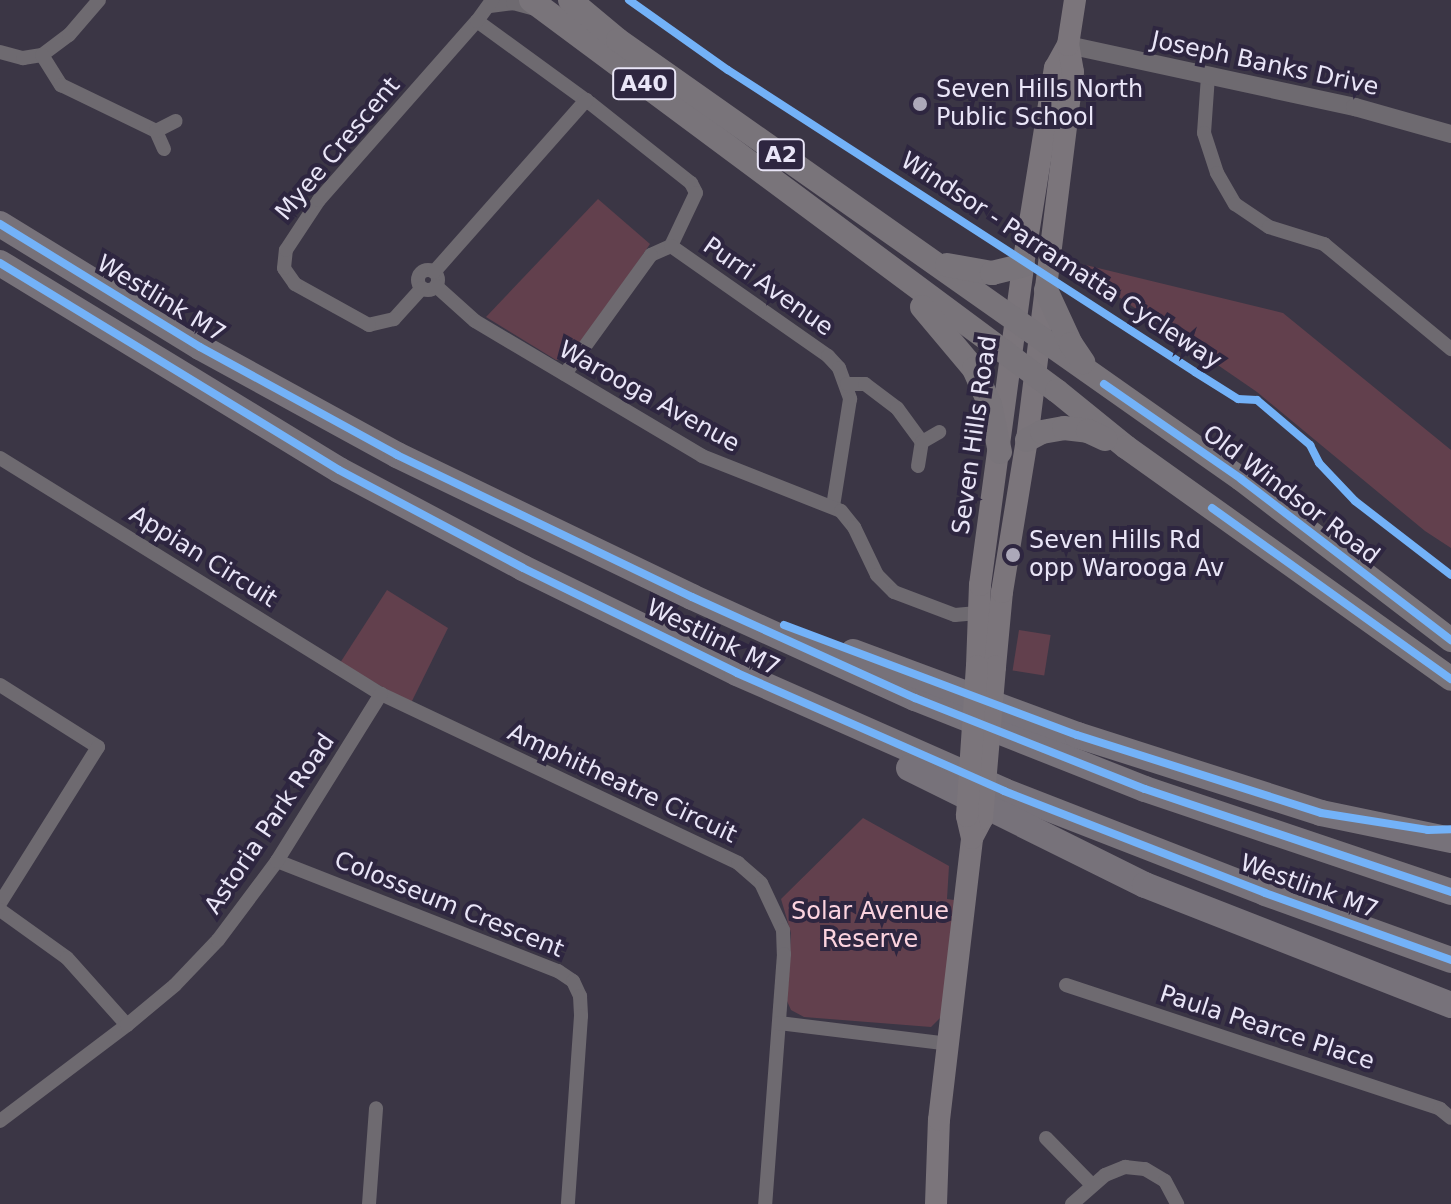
<!DOCTYPE html>
<html>
<head>
<meta charset="utf-8">
<style>
	body { margin:0 }
	#map { position:relative; width:1451px; height:1204px; overflow:hidden; background:#3b3645; font-family:"DejaVu Sans",sans-serif }
	div>[style] { position:absolute }
	.green>* { inset:0; background:#62404d; transform-origin:0 0 }
	.minor>* { height:14px; margin:-7px; padding:0 7px; transform-origin:7px; border-radius:7px; background:#6e6a70 }
	.minor>.ring { margin:-7px; padding:0; box-sizing:content-box; background:none; border:14px solid #6e6a70; border-radius:50% }
	.tertiary>* { height:18px; margin:-9px; padding:0 9px; transform-origin:9px; border-radius:9px; background:#6e6a70 }
	.primary>* { height:22px; margin:-11px; padding:0 11px; transform-origin:11px; border-radius:11px; background:#7b757b }
	.trunk>* { height:24px; margin:-12px; padding:0 12px; transform-origin:12px; border-radius:12px; background:#79747a }
	.motorway>* { height:26px; margin:-13px; padding:0 13px; transform-origin:13px; border-radius:13px; background:#77727a }
	.primary-bridge>* { height:22px; margin:-11px; padding:0 11px; transform-origin:11px; border-radius:11px; background:#7b757b }
	.cycleway>* { height:8px; margin:-4px; padding:0 4px; transform-origin:4px; border-radius:4px; background:#73b2f8 }
	.dots>* { width:22px; height:22px; translate:-50% -50%; box-sizing:border-box; border:4px solid #2e2640; border-radius:50% }
	span { translate:-50% -50%; white-space:nowrap; text-align:center; line-height:1.15; -webkit-text-stroke:8px #2e2640; paint-order:stroke }
	.shield-label span { padding:2px 6px; background:#2e2640; border:2px solid; border-radius:6px; -webkit-text-stroke-width:0 }
	.shield-label { font-size:22px; color:#e9e5f7; font-weight:700 }
	.street-label { font-size:24px; color:#e9e5f7 }
	.poi-label { font-size:24px; color:#e9e5f7 }
	.left { translate:0 -50%; text-align:left }
	.park-label { font-size:24px; color:#fcd3df }
</style>
</head>
<body>
<div id="map">
	<div class="green">
		<i style="clip-path:polygon(598px 199px,650px 244px,574px 356px,556px 360px,486px 317px)"></i>
		<i style="clip-path:polygon(1065px 260px,1283px 313px,1451px 450px,1451px 548px,1425px 531px,1257px 392px)"></i>
		<i style="clip-path:polygon(387px 590px,448px 628px,411px 703px,340px 663px)"></i>
		<i style="left:1019px;top:630px;width:32px;height:41px;rotate:9deg"></i>
		<i style="clip-path:polygon(863px 818px,949px 866px,947px 899px,954px 900px,942px 1016px,931px 1027px,804px 1017px,791px 1010px,787px 1001px,791px 933px,781px 899px)"></i>
	</div>
	<div class="minor">
		<i style="left:490px;top:6px;width:23px;rotate:-7deg"></i>
		<i style="left:513px;top:3px;width:24px;rotate:15deg"></i>
		<i style="left:477px;top:21px;width:140px;rotate:36deg"></i>
		<i style="left:590px;top:103px;width:129px;rotate:38.4deg"></i>
		<i style="left:691px;top:183px;width:11px;rotate:63deg"></i>
		<i style="left:696px;top:193px;width:59px;rotate:115.3deg"></i>
		<i style="left:671px;top:246px;width:22px;rotate:156deg"></i>
		<i style="left:651px;top:255px;width:147px;rotate:125.9deg"></i>
		<i style="left:0;top:52px;width:24px;rotate:15deg"></i>
		<i style="left:23px;top:58px;width:19px;rotate:-9deg"></i>
		<i style="left:42px;top:55px;width:34px;rotate:-37deg"></i>
		<i style="left:69px;top:35px;width:46px;rotate:-49.4deg"></i>
		<i style="left:42px;top:55px;width:36px;rotate:58deg"></i>
		<i style="left:61px;top:85px;width:106px;rotate:25.8deg"></i>
		<i style="left:1208px;top:76px;width:57px;rotate:94deg"></i>
		<i style="left:1204px;top:133px;width:42px;rotate:72deg"></i>
		<i style="left:1217px;top:173px;width:36px;rotate:60deg"></i>
		<i style="left:1235px;top:204px;width:41px;rotate:34.1deg"></i>
		<i style="left:1269px;top:227px;width:58px;rotate:17.2deg"></i>
		<i style="left:1324px;top:244px;width:165px;rotate:39.6deg"></i>
		<i style="left:164px;top:149px;width:20px;rotate:-114deg"></i>
		<i style="left:156px;top:131px;width:22px;rotate:-27deg"></i>
		<i style="left:671px;top:246px;width:192px;rotate:35deg"></i>
		<i style="left:828px;top:356px;width:16px;rotate:47deg"></i>
		<i style="left:839px;top:368px;width:33px;rotate:70deg"></i>
		<i style="left:850px;top:399px;width:108px;rotate:99deg"></i>
		<i class="ring" style="left:418px;top:270px;width:6px;height:6px"></i>
		<i style="left:434px;top:272px;width:230px;rotate:-48.5deg"></i>
		<i style="left:436px;top:286px;width:52px;rotate:41.9deg"></i>
		<i style="left:475px;top:321px;width:264px;rotate:30.7deg"></i>
		<i style="left:702px;top:456px;width:149px;rotate:21.6deg"></i>
		<i style="left:841px;top:511px;width:21px;rotate:51deg"></i>
		<i style="left:854px;top:527px;width:53px;rotate:64.4deg"></i>
		<i style="left:877px;top:575px;width:24px;rotate:45deg"></i>
		<i style="left:894px;top:592px;width:65px;rotate:20.7deg"></i>
		<i style="left:955px;top:615px;width:25px;rotate:-5deg"></i>
		<i style="left:422px;top:288px;width:42px;rotate:132.1deg"></i>
		<i style="left:394px;top:319px;width:26px;rotate:167deg"></i>
		<i style="left:369px;top:325px;width:85px;rotate:-151deg"></i>
		<i style="left:295px;top:284px;width:19px;rotate:-125deg"></i>
		<i style="left:284px;top:268px;width:18px;rotate:-84deg"></i>
		<i style="left:286px;top:250px;width:60px;rotate:-56.6deg"></i>
		<i style="left:319px;top:200px;width:239px;rotate:-48.6deg"></i>
		<i style="left:477px;top:21px;width:26px;rotate:-54deg"></i>
		<i style="left:847px;top:384px;width:18px"></i>
		<i style="left:865px;top:384px;width:40px;rotate:37deg"></i>
		<i style="left:897px;top:408px;width:42px;rotate:53.7deg"></i>
		<i style="left:0;top:458px;width:448px;rotate:31.8deg"></i>
		<i style="left:381px;top:694px;width:395px;rotate:25.3deg"></i>
		<i style="left:738px;top:863px;width:30px;rotate:41deg"></i>
		<i style="left:761px;top:883px;width:52px;rotate:64.9deg"></i>
		<i style="left:783px;top:930px;width:24px;rotate:88deg"></i>
		<i style="left:784px;top:954px;width:251px;rotate:94.3deg"></i>
		<i style="left:918px;top:466px;width:24px;rotate:-81deg"></i>
		<i style="left:922px;top:442px;width:20px;rotate:-30deg"></i>
		<i style="left:0;top:685px;width:116px;rotate:32.3deg"></i>
		<i style="left:98px;top:747px;width:184px;rotate:122.1deg"></i>
		<i style="left:277px;top:861px;width:302px;rotate:21.4deg"></i>
		<i style="left:558px;top:971px;width:18px;rotate:34deg"></i>
		<i style="left:573px;top:981px;width:17px;rotate:65deg"></i>
		<i style="left:580px;top:996px;width:20px;rotate:87deg"></i>
		<i style="left:581px;top:1016px;width:188px;rotate:94deg"></i>
		<i style="left:0;top:910px;width:82px;rotate:35.6deg"></i>
		<i style="left:67px;top:958px;width:90px;rotate:48.2deg"></i>
		<i style="left:1066px;top:985px;width:394px;rotate:18.3deg"></i>
		<i style="left:1440px;top:1109px;width:14px;rotate:39deg"></i>
		<i style="left:779px;top:1023px;width:171px;rotate:7deg"></i>
		<i style="left:0;top:1121px;width:159px;rotate:-37.1deg"></i>
		<i style="left:127px;top:1025px;width:62px;rotate:-39.8deg"></i>
		<i style="left:175px;top:985px;width:62px;rotate:-46.3deg"></i>
		<i style="left:218px;top:940px;width:99px;rotate:-53.2deg"></i>
		<i style="left:277px;top:861px;width:197px;rotate:-58.1deg"></i>
		<i style="left:1046px;top:1138px;width:66px;rotate:45.6deg"></i>
		<i style="left:369px;top:1204px;width:96px;rotate:-85.8deg"></i>
		<i style="left:1072px;top:1204px;width:44px;rotate:-41.3deg"></i>
		<i style="left:1105px;top:1175px;width:22px;rotate:-22deg"></i>
		<i style="left:1125px;top:1167px;width:20px;rotate:6deg"></i>
		<i style="left:1145px;top:1169px;width:23px;rotate:31deg"></i>
		<i style="left:1165px;top:1181px;width:26px;rotate:62deg"></i>
	</div>
	<div class="tertiary">
		<i style="left:1068px;top:45px;width:294px;rotate:12.2deg"></i>
		<i style="left:1355px;top:107px;width:100px;rotate:15.7deg"></i>
	</div>
	<div class="primary">
		<i style="left:977px;top:666px;width:81px;rotate:-87.9deg"></i>
		<i style="left:980px;top:585px;width:323px;rotate:-82.3deg"></i>
		<i style="left:1023px;top:265px;width:200px;rotate:-80.8deg"></i>
		<i style="left:1055px;top:68px;width:26px;rotate:-61deg"></i>
		<i style="left:995px;top:667px;width:75px;rotate:-84.7deg"></i>
		<i style="left:1002px;top:592px;width:154px;rotate:-80.7deg"></i>
		<i style="left:1027px;top:440px;width:371px;rotate:-82.9deg"></i>
		<i style="left:1073px;top:72px;width:27px;rotate:-100deg"></i>
		<i style="left:1068px;top:45px;width:46px;rotate:-81.2deg"></i>
		<i style="left:936px;top:1204px;width:84px;rotate:-88deg"></i>
		<i style="left:939px;top:1120px;width:284px;rotate:-83.3deg"></i>
	</div>
	<div class="trunk">
		<i style="left:531px;top:0;width:655px;rotate:36.63deg"></i>
		<i style="left:1057px;top:391px;width:89px;rotate:39.1deg"></i>
		<i style="left:1126px;top:447px;width:399px;rotate:35.5deg"></i>
		<i style="left:570px;top:0;width:62px;rotate:39.8deg"></i>
		<i style="left:618px;top:40px;width:762px;rotate:35.17deg"></i>
		<i style="left:1241px;top:479px;width:265px;rotate:37.5deg"></i>
		<i style="left:947px;top:265px;width:46px;rotate:10.1deg"></i>
		<i style="left:992px;top:273px;width:32px;rotate:-14deg"></i>
		<i style="left:1046px;top:290px;width:60px;rotate:65.2deg"></i>
		<i style="left:1071px;top:344px;width:22px;rotate:56deg"></i>
		<i style="left:922px;top:307px;width:81px;rotate:50deg"></i>
		<i style="left:974px;top:369px;width:39px;rotate:66deg"></i>
		<i style="left:990px;top:405px;width:48px;rotate:78deg"></i>
		<i style="left:1027px;top:440px;width:17px;rotate:-28deg"></i>
		<i style="left:1042px;top:432px;width:22px;rotate:-10deg"></i>
		<i style="left:1064px;top:428px;width:24px;rotate:7deg"></i>
		<i style="left:1088px;top:431px;width:19px;rotate:25deg"></i>
	</div>
	<div class="motorway">
		<i style="left:0;top:224px;width:235px;rotate:31.6deg"></i>
		<i style="left:200px;top:347px;width:225px;rotate:28.7deg"></i>
		<i style="left:397px;top:455px;width:327px;rotate:25.7deg"></i>
		<i style="left:692px;top:597px;width:245px;rotate:24.4deg"></i>
		<i style="left:915px;top:698px;width:247px;rotate:21.6deg"></i>
		<i style="left:1145px;top:789px;width:323px;rotate:18.6deg"></i>
		<i style="left:0;top:263px;width:397px;rotate:31.4deg"></i>
		<i style="left:339px;top:470px;width:208px;rotate:28deg"></i>
		<i style="left:523px;top:568px;width:238px;rotate:26.1deg"></i>
		<i style="left:737px;top:673px;width:292px;rotate:23.8deg"></i>
		<i style="left:1004px;top:791px;width:280px;rotate:21.3deg"></i>
		<i style="left:1265px;top:893px;width:198px;rotate:19.8deg"></i>
		<i style="left:853px;top:652px;width:239px;rotate:20.3deg"></i>
		<i style="left:1077px;top:735px;width:256px;rotate:17.7deg"></i>
		<i style="left:1321px;top:813px;width:133px;rotate:11.7deg"></i>
		<i style="left:909px;top:768px;width:263px;rotate:26.4deg"></i>
		<i style="left:1145px;top:885px;width:329px;rotate:21.4deg"></i>
	</div>
	<div class="primary-bridge">
		<i style="left:972px;top:838px;width:21px;rotate:-62deg"></i>
		<i style="left:982px;top:819px;width:153px;rotate:-85.1deg"></i>
		<i style="left:972px;top:838px;width:23px;rotate:-103deg"></i>
		<i style="left:967px;top:816px;width:150px;rotate:-86.2deg"></i>
	</div>
	<div class="cycleway">
		<i style="left:629px;top:0;width:121px;rotate:35.3deg"></i>
		<i style="left:728px;top:70px;width:556px;rotate:32.89deg"></i>
		<i style="left:1195px;top:372px;width:51px;rotate:32.1deg"></i>
		<i style="left:1238px;top:399px;width:19px;rotate:3deg"></i>
		<i style="left:1257px;top:400px;width:70px;rotate:40.3deg"></i>
		<i style="left:1310px;top:445px;width:20px;rotate:63deg"></i>
		<i style="left:1319px;top:463px;width:52px;rotate:46.5deg"></i>
		<i style="left:1355px;top:501px;width:121px;rotate:37.6deg"></i>
		<i style="left:0;top:224px;width:235px;rotate:31.6deg"></i>
		<i style="left:200px;top:347px;width:225px;rotate:28.7deg"></i>
		<i style="left:397px;top:455px;width:327px;rotate:25.7deg"></i>
		<i style="left:692px;top:597px;width:245px;rotate:24.4deg"></i>
		<i style="left:915px;top:698px;width:247px;rotate:21.6deg"></i>
		<i style="left:1145px;top:789px;width:323px;rotate:18.6deg"></i>
		<i style="left:0;top:263px;width:397px;rotate:31.4deg"></i>
		<i style="left:339px;top:470px;width:208px;rotate:28deg"></i>
		<i style="left:523px;top:568px;width:238px;rotate:26.1deg"></i>
		<i style="left:737px;top:673px;width:292px;rotate:23.8deg"></i>
		<i style="left:1004px;top:791px;width:280px;rotate:21.3deg"></i>
		<i style="left:1265px;top:893px;width:198px;rotate:19.8deg"></i>
		<i style="left:1104px;top:384px;width:167px;rotate:34.7deg"></i>
		<i style="left:1241px;top:479px;width:265px;rotate:37.5deg"></i>
		<i style="left:1212px;top:508px;width:294px;rotate:35.6deg"></i>
		<i style="left:784px;top:625px;width:313px;rotate:20.6deg"></i>
		<i style="left:1077px;top:735px;width:256px;rotate:17.7deg"></i>
		<i style="left:1321px;top:813px;width:108px;rotate:9deg"></i>
		<i style="left:1428px;top:830px;width:23px;rotate:-2deg"></i>
	</div>
	<div class="dots">
		<i style="left:920px;top:104px;background:#aca8b9"></i>
		<i style="left:1013px;top:555px;background:#aca8b9"></i>
	</div>
	<div class="shield-label">
		<span style="left:644px;top:84px">A40</span>
		<span style="left:781px;top:155px">A2</span>
	</div>
	<div class="street-label">
		<span style="left:1265px;top:64px;rotate:12deg">Joseph Banks Drive</span>
		<span style="left:338px;top:149px;rotate:-50deg">Myee Crescent</span>
		<span style="left:1061px;top:261px;rotate:33deg">Windsor - Parramatta Cycleway</span>
		<span style="left:768px;top:287px;rotate:35deg">Purri Avenue</span>
		<span style="left:161px;top:299px;rotate:31deg">Westlink M7</span>
		<span style="left:649px;top:397px;rotate:29deg">Warooga Avenue</span>
		<span style="left:975px;top:435px;rotate:-82deg">Seven Hills Road</span>
		<span style="left:1291px;top:495px;rotate:37deg">Old Windsor Road</span>
		<span style="left:203px;top:557px;rotate:32deg">Appian Circuit</span>
		<span style="left:713px;top:638px;rotate:26deg">Westlink M7</span>
		<span style="left:622px;top:784px;rotate:25deg">Amphitheatre Circuit</span>
		<span style="left:270px;top:824px;rotate:-56deg">Astoria Park Road</span>
		<span style="left:1309px;top:887px;rotate:20deg">Westlink M7</span>
		<span style="left:449px;top:905px;rotate:22deg">Colosseum Crescent</span>
		<span style="left:1267px;top:1028px;rotate:18deg">Paula Pearce Place</span>
	</div>
	<div class="poi-label">
		<span class="left" style="left:936px;top:104px">Seven Hills North<br>Public School</span>
		<span class="left" style="left:1029px;top:555px">Seven Hills Rd<br>opp Warooga Av</span>
	</div>
	<div class="park-label">
		<span style="left:870px;top:926px">Solar Avenue<br>Reserve</span>
	</div>
</div>
</body>
</html>
